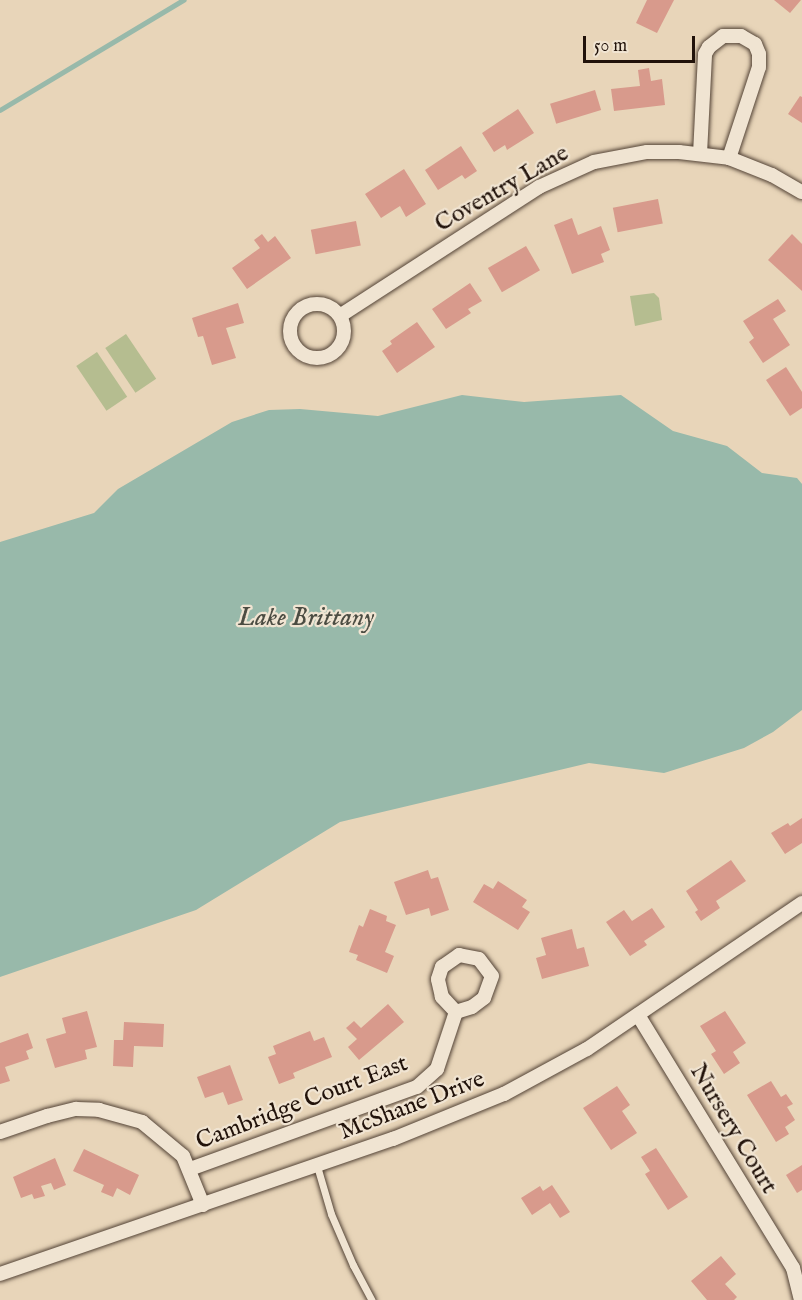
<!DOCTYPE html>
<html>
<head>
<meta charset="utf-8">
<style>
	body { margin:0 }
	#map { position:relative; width:802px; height:1300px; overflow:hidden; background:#e8d5b9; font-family:"IM FELL English",serif }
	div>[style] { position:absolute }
	.green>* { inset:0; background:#b5bd90; transform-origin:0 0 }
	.water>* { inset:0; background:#98b9aa }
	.stream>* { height:4.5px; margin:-2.25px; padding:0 2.25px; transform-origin:2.25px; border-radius:2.25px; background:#98b9aa }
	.building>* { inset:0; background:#d89a8c; transform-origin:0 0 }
	.roads { filter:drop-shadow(0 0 2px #534336) drop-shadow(0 0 2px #534336) }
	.service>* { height:7px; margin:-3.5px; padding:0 3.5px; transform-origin:3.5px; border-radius:3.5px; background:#f0e4d2 }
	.minor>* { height:14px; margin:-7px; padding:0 7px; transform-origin:7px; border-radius:7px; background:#f0e4d2 }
	.minor>.ring { margin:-7px; padding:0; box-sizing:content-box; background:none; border:14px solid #f0e4d2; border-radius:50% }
	span { translate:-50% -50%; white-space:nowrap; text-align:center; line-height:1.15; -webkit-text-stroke:4.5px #f0e4d2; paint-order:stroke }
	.street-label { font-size:24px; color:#21120a }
	.water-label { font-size:26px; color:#4b4c42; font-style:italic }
	.scale { position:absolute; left:583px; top:36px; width:112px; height:27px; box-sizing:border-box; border:3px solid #21120a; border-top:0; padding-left:8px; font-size:18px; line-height:21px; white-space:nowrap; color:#21120a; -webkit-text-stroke:4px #f0e4d2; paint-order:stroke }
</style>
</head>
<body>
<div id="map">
	<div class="green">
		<i style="clip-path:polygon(654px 293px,659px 298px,662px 320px,635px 326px,630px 296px)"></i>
		<i style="left:126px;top:334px;width:54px;height:25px;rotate:56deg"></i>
		<i style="left:97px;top:352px;width:54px;height:25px;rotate:56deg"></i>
	</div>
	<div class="water">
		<i style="clip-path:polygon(462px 395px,524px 402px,621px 395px,673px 431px,727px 446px,762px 473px,797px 478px,802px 484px,802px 710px,773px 732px,744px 748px,664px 773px,589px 763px,340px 822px,196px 910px,0 977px,0 542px,94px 513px,118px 489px,232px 422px,269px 410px,300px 409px,378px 416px)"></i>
	</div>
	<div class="stream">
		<i style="left:0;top:110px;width:214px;rotate:-31deg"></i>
	</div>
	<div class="building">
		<i style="clip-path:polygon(647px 0,674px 0,657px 33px,636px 23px)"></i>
		<i style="clip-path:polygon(774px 0,801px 0,790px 13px)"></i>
		<i style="clip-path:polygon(649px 68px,651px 81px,662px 79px,665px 105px,614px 111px,611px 89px,640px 86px,638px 70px)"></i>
		<i style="left:595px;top:90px;width:21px;height:47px;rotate:73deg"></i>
		<i style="clip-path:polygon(800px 96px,802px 97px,802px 123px,788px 114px)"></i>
		<i style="clip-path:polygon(518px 109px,534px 133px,507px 150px,505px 145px,494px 152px,482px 133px)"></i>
		<i style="clip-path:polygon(461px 146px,477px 171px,465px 179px,462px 175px,438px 190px,425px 170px)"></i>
		<i style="clip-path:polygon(404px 169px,426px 204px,406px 217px,400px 206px,381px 218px,365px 194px)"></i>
		<i style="left:658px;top:199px;width:25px;height:46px;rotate:79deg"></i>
		<i style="clip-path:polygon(572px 218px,578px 235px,601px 226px,610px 250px,601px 254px,604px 262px,572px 274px,554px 225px)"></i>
		<i style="left:356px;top:221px;width:25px;height:46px;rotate:79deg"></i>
		<i style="clip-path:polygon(262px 234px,268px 242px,275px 236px,291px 258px,247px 289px,232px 268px,260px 248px,254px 240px)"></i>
		<i style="clip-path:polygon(792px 234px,802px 244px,802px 291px,768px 260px)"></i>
		<i style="left:526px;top:246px;width:28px;height:44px;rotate:60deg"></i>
		<i style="clip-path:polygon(470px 283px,482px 301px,468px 309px,471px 313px,446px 329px,432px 309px)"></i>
		<i style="clip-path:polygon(778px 299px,786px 311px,773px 319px,790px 345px,763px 363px,749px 342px,754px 338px,743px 321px)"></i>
		<i style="clip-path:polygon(238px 303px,244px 323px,226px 328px,236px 358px,212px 365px,203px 336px,198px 337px,192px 318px)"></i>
		<i style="clip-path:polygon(417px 322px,435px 347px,397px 373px,382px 351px,392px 344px,390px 341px)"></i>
		<i style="clip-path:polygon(786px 367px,802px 392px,802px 408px,790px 416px,766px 380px)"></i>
		<i style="clip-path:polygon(802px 818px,802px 843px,785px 854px,771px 833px,788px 823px,790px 826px)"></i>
		<i style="clip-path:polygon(731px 860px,746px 881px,716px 901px,720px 908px,701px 921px,695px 912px,698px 910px,686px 891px)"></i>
		<i style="clip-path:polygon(428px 870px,431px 879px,438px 877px,449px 910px,431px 916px,429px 908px,406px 915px,394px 882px)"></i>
		<i style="clip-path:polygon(498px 881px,527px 900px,522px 907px,530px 912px,518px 930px,473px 902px,484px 884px,493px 889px)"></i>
		<i style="clip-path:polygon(652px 908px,665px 927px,644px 941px,647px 945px,630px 956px,606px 922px,624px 910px,632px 921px)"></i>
		<i style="clip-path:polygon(370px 909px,387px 916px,386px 921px,396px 925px,385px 952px,394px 956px,387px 973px,356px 960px,358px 955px,349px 952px,359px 925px,363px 927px)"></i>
		<i style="clip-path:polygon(572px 929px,577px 949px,584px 947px,589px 966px,542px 979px,536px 958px,546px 955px,541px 938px)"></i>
		<i style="clip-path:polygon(388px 1004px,404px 1022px,359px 1060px,348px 1047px,357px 1039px,346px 1028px,354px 1021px,361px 1028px)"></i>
		<i style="clip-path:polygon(87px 1011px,97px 1047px,85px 1050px,87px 1059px,55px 1068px,46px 1039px,66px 1033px,62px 1018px)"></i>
		<i style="clip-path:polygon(725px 1011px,746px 1043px,733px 1052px,740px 1063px,724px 1074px,711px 1054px,716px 1051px,700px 1026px)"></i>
		<i style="clip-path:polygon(124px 1022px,164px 1024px,163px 1047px,134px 1046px,133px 1067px,113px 1066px,114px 1040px,123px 1040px)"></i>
		<i style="clip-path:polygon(310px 1031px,314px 1041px,324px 1037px,332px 1057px,293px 1073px,295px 1078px,279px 1084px,268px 1057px,276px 1054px,273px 1046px)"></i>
		<i style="clip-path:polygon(28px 1033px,33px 1048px,26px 1051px,29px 1059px,5px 1067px,10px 1081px,0 1084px,0 1043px)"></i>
		<i style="clip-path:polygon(230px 1065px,243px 1100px,228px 1105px,223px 1092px,205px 1098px,197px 1077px)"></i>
		<i style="clip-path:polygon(771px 1081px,781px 1097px,786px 1094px,793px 1104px,787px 1107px,795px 1120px,785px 1127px,789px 1134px,776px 1142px,747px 1095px)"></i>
		<i style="clip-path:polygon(617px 1086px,630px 1105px,622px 1111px,637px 1133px,611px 1150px,583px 1108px)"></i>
		<i style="clip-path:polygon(656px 1148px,688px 1197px,668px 1210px,645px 1174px,650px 1171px,641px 1157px)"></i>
		<i style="clip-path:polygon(84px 1149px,139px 1175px,130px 1195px,117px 1188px,113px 1197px,101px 1192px,104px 1185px,73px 1171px)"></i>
		<i style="clip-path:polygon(55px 1158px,66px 1185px,54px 1190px,51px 1183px,41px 1186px,45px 1196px,34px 1199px,32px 1194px,21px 1198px,13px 1177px)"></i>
		<i style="clip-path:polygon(802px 1165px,802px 1190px,797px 1193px,786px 1175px)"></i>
		<i style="clip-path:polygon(552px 1185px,570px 1212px,560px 1218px,550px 1203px,532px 1215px,521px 1198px,540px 1186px,543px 1191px)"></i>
		<i style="clip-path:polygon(721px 1256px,736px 1274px,725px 1284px,737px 1297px,734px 1300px,707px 1300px,691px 1281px)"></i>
	</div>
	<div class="roads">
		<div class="service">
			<i style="left:317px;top:1166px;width:50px;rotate:73.7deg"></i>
			<i style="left:331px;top:1214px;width:56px;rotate:66.7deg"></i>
			<i style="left:353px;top:1265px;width:40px;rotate:62deg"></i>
		</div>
		<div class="minor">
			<i style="left:700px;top:154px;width:100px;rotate:-87.1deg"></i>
			<i style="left:705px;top:54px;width:8px;rotate:-60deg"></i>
			<i style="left:709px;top:47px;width:18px;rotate:-38deg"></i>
			<i style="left:723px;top:36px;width:18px"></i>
			<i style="left:741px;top:36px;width:16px;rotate:30deg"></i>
			<i style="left:755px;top:44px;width:11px;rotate:68deg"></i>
			<i style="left:759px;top:54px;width:13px;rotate:90deg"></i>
			<i style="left:759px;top:67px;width:96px;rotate:108.2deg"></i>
			<i class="ring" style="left:290px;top:304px;width:40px;height:40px"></i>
			<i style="left:341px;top:315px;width:236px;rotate:-32.9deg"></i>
			<i style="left:539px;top:187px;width:60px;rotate:-24.4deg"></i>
			<i style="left:594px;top:162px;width:54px;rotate:-10.7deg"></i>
			<i style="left:647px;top:152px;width:32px"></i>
			<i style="left:679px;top:152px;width:50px;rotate:6.8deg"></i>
			<i style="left:729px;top:158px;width:46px;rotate:21.6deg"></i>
			<i style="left:772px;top:175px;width:34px;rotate:30deg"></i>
			<i style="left:459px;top:955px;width:20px;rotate:11deg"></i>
			<i style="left:479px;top:959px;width:21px;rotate:53deg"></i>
			<i style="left:492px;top:976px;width:23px;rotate:110deg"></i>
			<i style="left:484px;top:998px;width:15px;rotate:143deg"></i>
			<i style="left:472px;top:1007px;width:17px;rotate:163deg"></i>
			<i style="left:456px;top:1012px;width:21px;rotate:-133deg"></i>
			<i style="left:442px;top:997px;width:18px;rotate:-103deg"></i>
			<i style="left:438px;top:979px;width:13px;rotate:-72deg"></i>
			<i style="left:442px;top:967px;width:21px;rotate:-35deg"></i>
			<i style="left:638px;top:1015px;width:297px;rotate:58.5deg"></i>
			<i style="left:793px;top:1268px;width:33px;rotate:76deg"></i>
			<i style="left:0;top:1132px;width:50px;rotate:-18.8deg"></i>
			<i style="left:47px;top:1116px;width:30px;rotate:-14deg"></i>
			<i style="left:76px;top:1109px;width:23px;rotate:2deg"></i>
			<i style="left:99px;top:1110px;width:45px;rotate:15.6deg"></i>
			<i style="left:142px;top:1122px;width:53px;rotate:39.7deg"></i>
			<i style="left:183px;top:1156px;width:53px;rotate:67.8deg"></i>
			<i style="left:190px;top:1169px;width:241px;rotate:-19.9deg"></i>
			<i style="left:417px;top:1087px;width:27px;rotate:-42deg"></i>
			<i style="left:437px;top:1069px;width:60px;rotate:-71.6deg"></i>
			<i style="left:0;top:1274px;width:416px;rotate:-19deg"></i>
			<i style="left:393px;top:1139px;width:120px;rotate:-22.1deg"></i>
			<i style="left:504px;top:1094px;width:94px;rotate:-28.5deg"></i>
			<i style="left:587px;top:1049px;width:260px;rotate:-34.2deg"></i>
		</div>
	</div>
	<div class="street-label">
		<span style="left:502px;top:189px;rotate:-30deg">Coventry Lane</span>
		<span style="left:302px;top:1103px;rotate:-21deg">Cambridge Court East</span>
		<span style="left:412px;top:1106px;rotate:-21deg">McShane Drive</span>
		<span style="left:733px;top:1129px;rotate:59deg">Nursery Court</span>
	</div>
	<div class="water-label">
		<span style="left:306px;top:618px">Lake Brittany</span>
	</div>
	<div class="scale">50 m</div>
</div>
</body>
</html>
